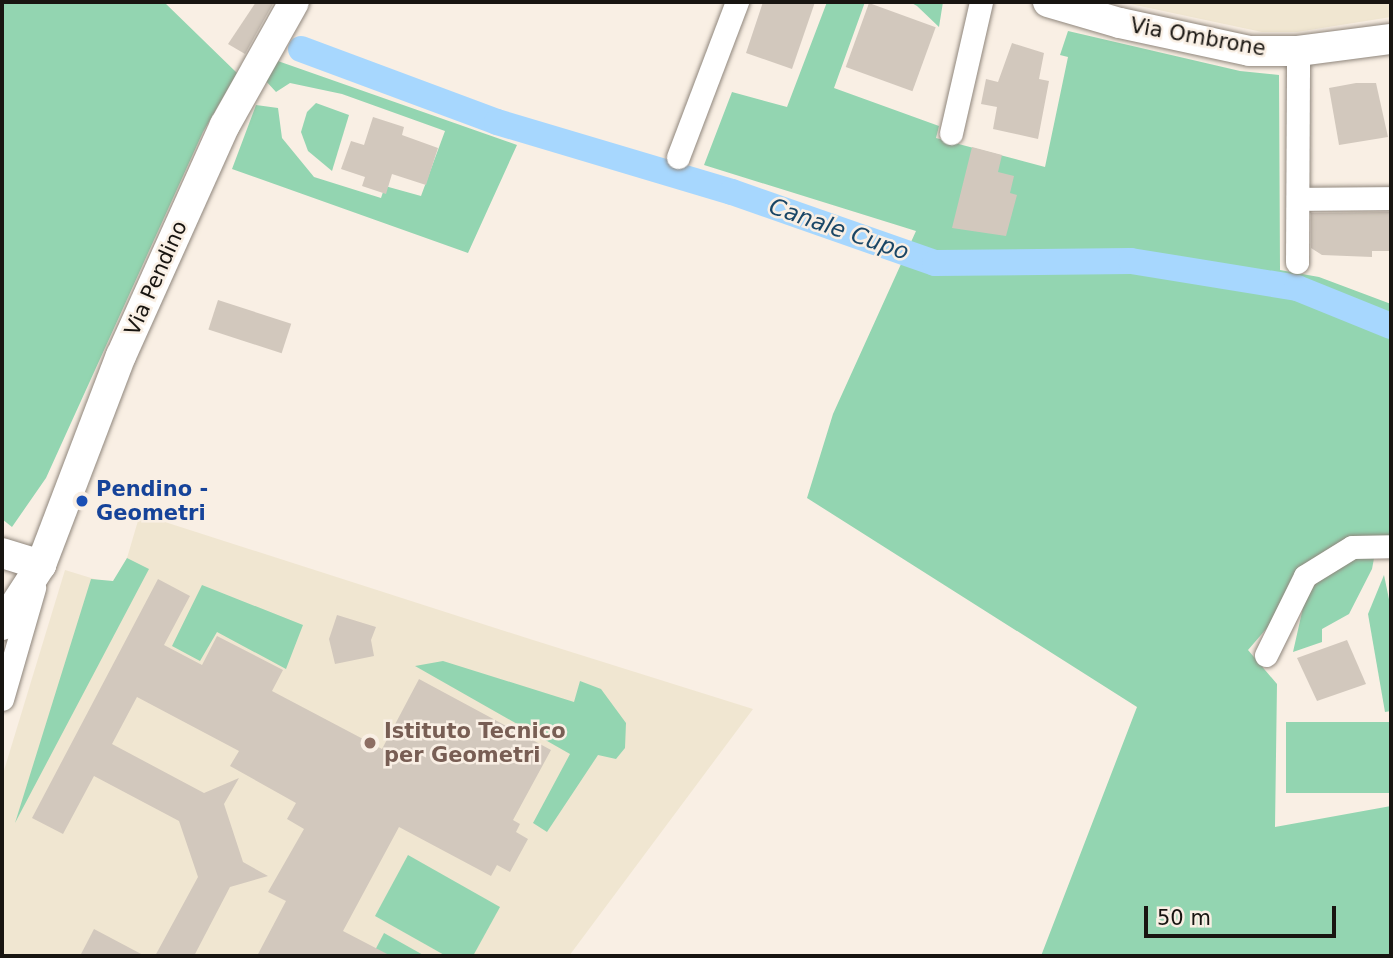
<!DOCTYPE html>
<html>
<head>
<meta charset="utf-8">
<style>
	body { margin:0 }
	#map { position:relative; width:1393px; height:958px; overflow:hidden; background:#f9efe4; font-family:"DejaVu Sans",sans-serif }
	div>[style] { position:absolute }
	.education>* { inset:0; background:#f0e6d1 }
	.green>* { inset:0; background:#93d5b1; transform-origin:0 0 }
	.canal>* { height:26px; margin:-13px; padding:0 13px; transform-origin:13px; border-radius:13px; background:#a7d7fe }
	.building>* { inset:0; background:#d2c8bd; transform-origin:0 0 }
	.roads { filter:drop-shadow(0 0 2px #8f867c) drop-shadow(0 0 2px #8f867c) }
	.minor>* { height:23px; margin:-11.5px; padding:0 11.5px; transform-origin:11.5px; border-radius:11.5px; background:#fff }
	.tertiary>* { height:30px; margin:-15px; padding:0 15px; transform-origin:15px; border-radius:15px; background:#fff }
	.dots>* { width:19px; height:19px; translate:-50% -50%; box-sizing:border-box; border:4px solid #f9efe4; border-radius:50% }
	span { translate:-50% -50%; white-space:nowrap; text-align:center; line-height:1.15; -webkit-text-stroke:5px #f9efe4; paint-order:stroke }
	.street-label { font-size:21px; color:#181511 }
	.transit-label { font-size:21px; color:#164399; font-weight:700 }
	.left { translate:0 -50%; text-align:left }
	.education-label { font-size:21px; color:#785e54; font-weight:700 }
	.water-label { font-size:23px; color:#194666; font-style:italic }
	.frame { position:absolute; inset:0; border:4px solid #181511; pointer-events:none }
	.scale { position:absolute; left:1144px; top:906px; width:192px; height:32px; box-sizing:border-box; border:4px solid #181511; border-top:0; padding-left:9px; font-size:21px; line-height:24px; white-space:nowrap; color:#181511; -webkit-text-stroke:5px #f9efe4; paint-order:stroke }
</style>
</head>
<body>
<div id="map">
	<div class="education">
		<i style="clip-path:polygon(1121px 2px,1391px 2px,1391px 17px,1297px 32px,1262px 32px)"></i>
		<i style="clip-path:polygon(140px 514px,533px 640px,753px 709px,569px 956px,2px 956px,2px 777px,65px 570px,104px 582px,114px 581px,127px 558px)"></i>
	</div>
	<div class="green">
		<i style="clip-path:polygon(2px 2px,164px 2px,237px 73px,203px 132px,46px 478px,12px 527px,2px 519px)"></i>
		<i style="clip-path:polygon(827px 2px,865px 2px,834px 88px,939px 126px,936px 138px,1045px 167px,1068px 57px,1060px 55px,1068px 31px,1240px 71px,1279px 75px,1280px 270px,1319px 277px,1391px 304px,1391px 538px,1343px 540px,1248px 650px,1277px 684px,1275px 827px,1391px 806px,1391px 956px,1041px 956px,1137px 707px,807px 498px,833px 414px,916px 231px,704px 165px,732px 92px,787px 107px)"></i>
		<i style="clip-path:polygon(910px 2px,943px 2px,939px 27px,917px 6px)"></i>
		<i style="clip-path:polygon(275px 60px,517px 145px,468px 253px,232px 169px,256px 105px,278px 108px,282px 138px,314px 177px,381px 198px,385px 186px,421px 196px,445px 131px,342px 94px,290px 83px,276px 92px,265px 80px)"></i>
		<i style="clip-path:polygon(316px 103px,349px 115px,332px 171px,308px 151px,301px 132px,307px 112px)"></i>
		<i style="clip-path:polygon(1375px 553px,1372px 569px,1349px 614px,1322px 629px,1322px 642px,1293px 652px,1304px 603px,1317px 581px,1351px 557px)"></i>
		<i style="clip-path:polygon(127px 558px,149px 569px,15px 823px,91px 579px,113px 581px)"></i>
		<i style="clip-path:polygon(1384px 575px,1391px 609px,1391px 711px,1385px 712px,1368px 614px)"></i>
		<i style="clip-path:polygon(202px 585px,303px 625px,286px 669px,217px 632px,200px 661px,172px 646px)"></i>
		<i style="clip-path:polygon(443px 661px,574px 702px,580px 681px,601px 689px,626px 723px,625px 748px,616px 759px,598px 755px,547px 832px,533px 823px,570px 754px,415px 666px)"></i>
		<i style="left:1391px;top:722px;width:71px;height:105px;rotate:90deg"></i>
		<i style="clip-path:polygon(408px 855px,500px 907px,473px 956px,446px 956px,375px 916px)"></i>
		<i style="clip-path:polygon(384px 933px,425px 956px,372px 956px)"></i>
	</div>
	<div class="canal">
		<i style="left:301px;top:49px;width:209px;rotate:20.4deg"></i>
		<i style="left:497px;top:122px;width:245px;rotate:16.6deg"></i>
		<i style="left:732px;top:192px;width:215px;rotate:19.3deg"></i>
		<i style="left:935px;top:263px;width:196px;rotate:-0.6deg"></i>
		<i style="left:1131px;top:261px;width:168px;rotate:9.2deg"></i>
		<i style="left:1297px;top:288px;width:101px;rotate:22deg"></i>
	</div>
	<div class="building">
		<i style="clip-path:polygon(256px 2px,274px 2px,245px 54px,228px 44px)"></i>
		<i style="clip-path:polygon(763px 2px,815px 2px,792px 69px,746px 53px)"></i>
		<i style="left:869px;top:3px;width:71px;height:68px;rotate:20deg"></i>
		<i style="clip-path:polygon(1012px 43px,1044px 53px,1039px 79px,1049px 81px,1038px 139px,993px 129px,997px 107px,981px 104px,986px 79px,998px 82px)"></i>
		<i style="clip-path:polygon(1356px 83px,1376px 83px,1388px 137px,1339px 145px,1329px 88px)"></i>
		<i style="clip-path:polygon(373px 117px,404px 127px,402px 135px,438px 148px,426px 185px,392px 174px,386px 194px,362px 186px,365px 177px,341px 169px,351px 141px,364px 145px)"></i>
		<i style="clip-path:polygon(972px 147px,1002px 155px,998px 172px,1014px 176px,1010px 193px,1017px 195px,1006px 236px,952px 228px)"></i>
		<i style="clip-path:polygon(1391px 212px,1391px 251px,1372px 251px,1372px 257px,1322px 255px,1311px 248px,1311px 213px)"></i>
		<i style="left:218px;top:300px;width:77px;height:31px;rotate:18deg"></i>
		<i style="clip-path:polygon(158px 579px,190px 596px,164px 645px,202px 665px,217px 636px,283px 670px,272px 691px,382px 749px,419px 679px,551px 750px,513px 820px,520px 824px,516px 832px,528px 839px,510px 872px,497px 865px,491px 876px,399px 827px,343px 931px,391px 956px,257px 956px,286px 901px,268px 892px,304px 829px,287px 819px,296px 803px,230px 766px,239px 751px,137px 697px,112px 744px,204px 793px,239px 778px,224px 804px,243px 862px,268px 876px,230px 887px,194px 956px,155px 956px,198px 877px,179px 821px,94px 776px,63px 834px,32px 818px)"></i>
		<i style="clip-path:polygon(337px 615px,376px 627px,371px 640px,374px 656px,335px 664px,329px 639px)"></i>
		<i style="clip-path:polygon(1347px 640px,1366px 684px,1317px 701px,1297px 658px)"></i>
		<i style="clip-path:polygon(94px 929px,145px 956px,80px 956px)"></i>
	</div>
	<div class="roads">
		<div class="minor">
			<i style="left:951px;top:133px;width:134px;rotate:-77.1deg"></i>
			<i style="left:678px;top:157px;width:166px;rotate:-69.2deg"></i>
			<i style="left:1298px;top:199px;width:93px;rotate:-0.6deg"></i>
			<i style="left:1297px;top:262px;width:211px;rotate:-89.7deg"></i>
			<i style="left:1266px;top:655px;width:88px;rotate:-63.7deg"></i>
			<i style="left:1305px;top:576px;width:55px;rotate:-31.7deg"></i>
			<i style="left:1352px;top:547px;width:39px;rotate:-1deg"></i>
			<i style="left:2px;top:699px;width:116px;rotate:-73.9deg"></i>
		</div>
		<div class="tertiary">
			<i style="left:1048px;top:2px;width:75px;rotate:16.3deg"></i>
			<i style="left:1120px;top:23px;width:132px;rotate:12.2deg"></i>
			<i style="left:1249px;top:51px;width:49px"></i>
			<i style="left:1298px;top:51px;width:94px;rotate:-7.4deg"></i>
			<i style="left:2px;top:553px;width:41px;rotate:17.1deg"></i>
			<i style="left:2px;top:625px;width:72px;rotate:-57deg"></i>
			<i style="left:41px;top:565px;width:224px;rotate:-69.1deg"></i>
			<i style="left:121px;top:356px;width:253px;rotate:-65.8deg"></i>
			<i style="left:225px;top:125px;width:141px;rotate:-60.7deg"></i>
		</div>
	</div>
	<div class="dots">
		<i style="left:82px;top:501px;background:#1a4fb4"></i>
		<i style="left:370px;top:743px;background:#8d6e63"></i>
	</div>
	<div class="street-label">
		<span style="left:1198px;top:37px;rotate:10deg">Via Ombrone</span>
		<span style="left:156px;top:278px;rotate:-66deg">Via Pendino</span>
	</div>
	<div class="transit-label">
		<span class="left" style="left:96px;top:501px">Pendino -<br>Geometri</span>
	</div>
	<div class="education-label">
		<span class="left" style="left:384px;top:743px">Istituto Tecnico<br>per Geometri</span>
	</div>
	<div class="water-label">
		<span style="left:839px;top:229px;rotate:19deg">Canale Cupo</span>
	</div>
	<div class="frame"></div>
	<div class="scale">50 m</div>
</div>
</body>
</html>
